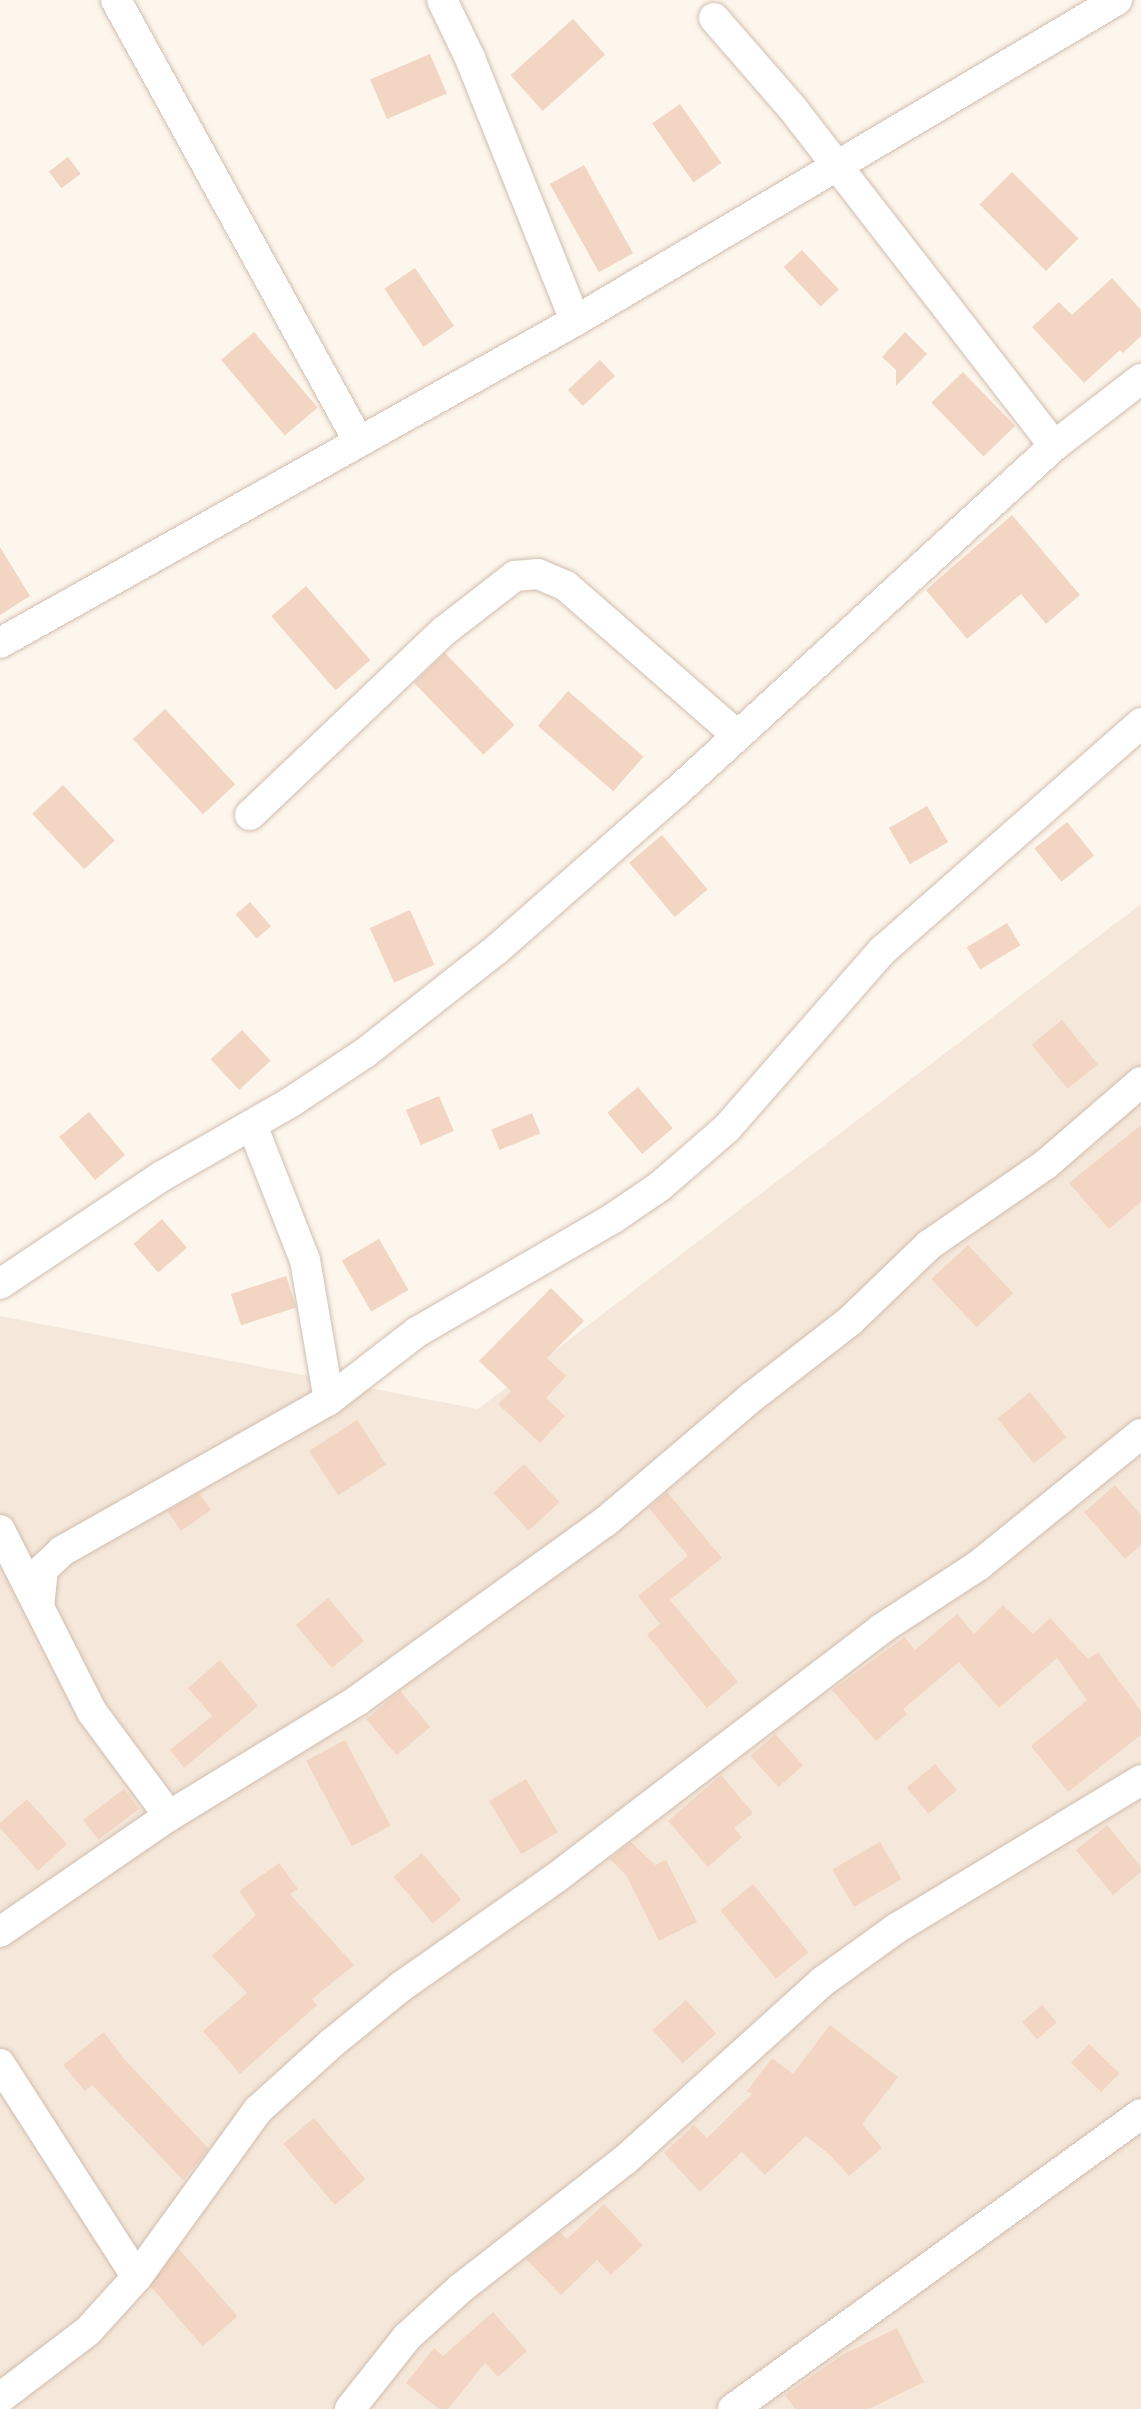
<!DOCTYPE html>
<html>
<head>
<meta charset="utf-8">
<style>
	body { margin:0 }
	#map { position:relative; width:1141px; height:2409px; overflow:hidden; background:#fdf6ec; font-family:Lato,sans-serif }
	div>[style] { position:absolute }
	.residential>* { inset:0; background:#f5e8da }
	.building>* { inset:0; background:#f3d5c3; transform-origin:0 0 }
	.roads { filter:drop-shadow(0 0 2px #d1beb0) drop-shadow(0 0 2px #d1beb0) }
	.street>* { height:30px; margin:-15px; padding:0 15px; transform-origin:15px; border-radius:15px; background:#fff }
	span { translate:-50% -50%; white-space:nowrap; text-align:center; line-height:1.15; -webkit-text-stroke:4.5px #fffaf3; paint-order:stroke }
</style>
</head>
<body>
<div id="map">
	<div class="residential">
		<i style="clip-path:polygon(1141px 904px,1141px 2409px,0 2409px,0 1316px,478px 1409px)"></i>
	</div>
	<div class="building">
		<i style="left:573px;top:19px;width:48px;height:84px;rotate:48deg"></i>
		<i style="left:430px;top:54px;width:43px;height:65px;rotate:67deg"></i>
		<i style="left:680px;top:104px;width:72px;height:34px;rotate:55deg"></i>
		<i style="left:68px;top:157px;width:21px;height:24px;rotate:53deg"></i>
		<i style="left:584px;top:165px;width:101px;height:39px;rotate:61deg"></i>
		<i style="left:1012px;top:172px;width:94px;height:46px;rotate:45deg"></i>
		<i style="left:802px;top:250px;width:54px;height:25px;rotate:47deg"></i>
		<i style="left:415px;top:268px;width:70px;height:37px;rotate:56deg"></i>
		<i style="clip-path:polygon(1112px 278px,1141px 310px,1141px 336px,1123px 353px,1120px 350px,1084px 383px,1032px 327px,1059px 302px,1072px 315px)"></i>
		<i style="left:254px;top:332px;width:99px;height:43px;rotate:50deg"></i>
		<i style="clip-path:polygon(905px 332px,927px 354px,896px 386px,896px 370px,882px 357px)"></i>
		<i style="left:600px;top:360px;width:22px;height:44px;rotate:47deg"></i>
		<i style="left:963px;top:372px;width:75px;height:44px;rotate:46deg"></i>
		<i style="clip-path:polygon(1012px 515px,1080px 595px,1046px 624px,1021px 594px,967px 639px,926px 590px)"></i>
		<i style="clip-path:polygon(0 547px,30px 596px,0 615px)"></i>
		<i style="left:306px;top:586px;width:98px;height:46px;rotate:49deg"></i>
		<i style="left:445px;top:653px;width:100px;height:43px;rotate:46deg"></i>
		<i style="left:568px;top:691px;width:100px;height:46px;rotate:41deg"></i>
		<i style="left:165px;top:709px;width:103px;height:44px;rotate:47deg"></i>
		<i style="left:63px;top:785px;width:76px;height:42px;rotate:47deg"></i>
		<i style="left:927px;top:806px;width:42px;height:44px;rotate:60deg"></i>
		<i style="left:1067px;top:822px;width:43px;height:42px;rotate:51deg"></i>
		<i style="left:662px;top:835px;width:71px;height:43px;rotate:50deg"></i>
		<i style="left:250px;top:902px;width:32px;height:19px;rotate:49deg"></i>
		<i style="left:410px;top:910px;width:60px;height:44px;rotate:66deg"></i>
		<i style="left:1007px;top:923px;width:26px;height:47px;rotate:59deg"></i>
		<i style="left:1062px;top:1020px;width:57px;height:39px;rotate:51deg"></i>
		<i style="left:242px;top:1030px;width:42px;height:43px;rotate:47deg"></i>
		<i style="left:638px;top:1087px;width:54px;height:40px;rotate:50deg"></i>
		<i style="left:439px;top:1096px;width:38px;height:36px;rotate:67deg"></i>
		<i style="left:89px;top:1112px;width:56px;height:39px;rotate:50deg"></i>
		<i style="left:532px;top:1113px;width:22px;height:44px;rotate:68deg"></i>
		<i style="clip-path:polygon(1141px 1125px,1141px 1202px,1109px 1229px,1069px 1183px)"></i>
		<i style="left:162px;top:1219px;width:38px;height:38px;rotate:49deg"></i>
		<i style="left:379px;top:1239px;width:59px;height:43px;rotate:60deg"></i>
		<i style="left:968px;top:1245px;width:66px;height:50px;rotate:47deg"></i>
		<i style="left:286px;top:1276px;width:33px;height:58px;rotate:72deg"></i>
		<i style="clip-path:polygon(551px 1288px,584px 1321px,547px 1358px,566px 1376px,546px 1398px,565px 1416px,540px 1443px,498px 1404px,511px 1391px,479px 1361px)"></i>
		<i style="left:1030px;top:1392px;width:58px;height:42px;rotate:51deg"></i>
		<i style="left:357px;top:1420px;width:53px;height:57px;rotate:57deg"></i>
		<i style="left:524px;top:1464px;width:52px;height:42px;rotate:47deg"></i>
		<i style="clip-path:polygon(1115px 1485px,1141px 1515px,1141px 1545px,1125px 1559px,1084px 1512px)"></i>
		<i style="clip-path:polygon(667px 1492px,722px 1558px,670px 1600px,738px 1682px,707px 1708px,647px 1635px,660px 1624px,638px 1596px,688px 1556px,649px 1508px)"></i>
		<i style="clip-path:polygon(199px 1493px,211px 1510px,181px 1531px,167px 1511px)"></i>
		<i style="left:328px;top:1598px;width:56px;height:42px;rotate:50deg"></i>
		<i style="clip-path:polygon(1003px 1605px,1033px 1634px,1050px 1618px,1088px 1659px,1098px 1652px,1141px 1711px,1141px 1735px,1068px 1792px,1031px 1746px,1087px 1700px,1057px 1658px,999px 1708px,959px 1662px,903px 1709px,907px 1714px,876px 1741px,832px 1690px,905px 1637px,915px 1650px,957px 1614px,974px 1634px)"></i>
		<i style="clip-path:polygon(220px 1660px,258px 1706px,184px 1768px,170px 1750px,212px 1716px,188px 1688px)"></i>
		<i style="left:400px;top:1691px;width:47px;height:44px;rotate:50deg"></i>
		<i style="left:775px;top:1734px;width:42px;height:33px;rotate:48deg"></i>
		<i style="left:345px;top:1740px;width:97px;height:44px;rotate:62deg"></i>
		<i style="left:935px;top:1764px;width:34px;height:37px;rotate:50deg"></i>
		<i style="clip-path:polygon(721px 1775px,753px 1813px,734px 1828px,742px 1837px,708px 1867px,668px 1821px)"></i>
		<i style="left:526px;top:1779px;width:62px;height:43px;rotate:59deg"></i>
		<i style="left:124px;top:1789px;width:25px;height:51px;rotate:53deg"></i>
		<i style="clip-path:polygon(27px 1799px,67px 1844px,38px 1871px,0 1828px,0 1823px)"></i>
		<i style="clip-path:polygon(1107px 1825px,1141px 1867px,1141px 1872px,1113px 1895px,1076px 1850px)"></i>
		<i style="clip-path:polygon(631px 1842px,655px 1865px,666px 1860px,697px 1922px,659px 1941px,626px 1875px,610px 1859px)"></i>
		<i style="left:880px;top:1842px;width:43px;height:55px;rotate:60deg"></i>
		<i style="left:422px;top:1853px;width:61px;height:37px;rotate:50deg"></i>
		<i style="clip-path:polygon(279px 1863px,298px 1889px,290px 1894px,354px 1965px,312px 1999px,317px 2005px,240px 2074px,203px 2031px,247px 1993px,212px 1956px,256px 1915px,239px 1891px)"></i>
		<i style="left:753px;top:1884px;width:88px;height:42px;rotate:51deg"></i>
		<i style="left:686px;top:2000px;width:45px;height:45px;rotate:48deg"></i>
		<i style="left:1042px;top:2005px;width:23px;height:26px;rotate:50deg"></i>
		<i style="clip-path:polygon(830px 2025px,898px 2077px,862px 2124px,882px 2148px,849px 2176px,830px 2155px,806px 2136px,765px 2175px,742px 2152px,700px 2192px,664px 2153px,694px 2125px,707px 2138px,752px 2094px,747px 2091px,772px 2058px,793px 2074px)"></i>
		<i style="clip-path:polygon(104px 2032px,124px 2059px,209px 2149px,183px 2180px,92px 2085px,85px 2091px,63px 2065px)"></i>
		<i style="left:1089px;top:2044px;width:42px;height:26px;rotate:44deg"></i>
		<i style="left:314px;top:2118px;width:80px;height:40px;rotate:50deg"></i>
		<i style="clip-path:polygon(604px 2204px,643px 2245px,611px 2275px,597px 2260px,561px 2295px,526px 2259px,560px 2232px,567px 2239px)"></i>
		<i style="left:179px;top:2249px;width:89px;height:46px;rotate:49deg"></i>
		<i style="clip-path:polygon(493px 2312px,527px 2351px,498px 2377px,485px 2363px,448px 2409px,439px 2409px,406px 2383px,434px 2348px,443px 2356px)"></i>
		<i style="clip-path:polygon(897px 2328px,924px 2382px,869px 2409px,795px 2409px,785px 2395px,842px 2355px)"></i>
	</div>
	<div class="roads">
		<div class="street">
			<i style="left:116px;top:0;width:504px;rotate:61.2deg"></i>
			<i style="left:442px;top:0;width:64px;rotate:64.2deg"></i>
			<i style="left:470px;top:58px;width:283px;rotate:68.2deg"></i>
			<i style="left:714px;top:18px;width:121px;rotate:49deg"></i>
			<i style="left:793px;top:109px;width:426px;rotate:52.2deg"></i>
			<i style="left:0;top:643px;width:659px;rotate:-29.25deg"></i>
			<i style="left:575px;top:321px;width:630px;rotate:-30.64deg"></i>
			<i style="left:250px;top:815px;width:267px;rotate:-43.5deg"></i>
			<i style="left:444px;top:631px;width:90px;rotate:-37.8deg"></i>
			<i style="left:515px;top:576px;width:23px;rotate:-5deg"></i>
			<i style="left:538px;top:574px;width:30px;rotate:23deg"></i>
			<i style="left:566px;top:586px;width:227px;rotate:41.1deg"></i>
			<i style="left:252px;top:1125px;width:145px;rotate:68.6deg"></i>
			<i style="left:305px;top:1260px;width:142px;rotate:80.3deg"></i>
			<i style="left:0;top:1284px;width:195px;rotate:-33.7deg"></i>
			<i style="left:162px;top:1176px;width:149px;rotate:-29.8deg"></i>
			<i style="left:291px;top:1102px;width:89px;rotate:-33.5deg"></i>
			<i style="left:365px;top:1053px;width:167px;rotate:-38.2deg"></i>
			<i style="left:496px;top:950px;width:238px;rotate:-41.3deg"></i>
			<i style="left:675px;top:793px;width:514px;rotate:-42.48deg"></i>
			<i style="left:1054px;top:446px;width:110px;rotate:-37.6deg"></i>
			<i style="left:0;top:1530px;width:204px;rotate:63.2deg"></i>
			<i style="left:92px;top:1712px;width:129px;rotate:53.5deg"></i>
			<i style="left:39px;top:1607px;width:38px;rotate:-84deg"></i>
			<i style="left:43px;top:1569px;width:26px;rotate:-43deg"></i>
			<i style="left:62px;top:1551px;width:307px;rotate:-29.5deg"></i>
			<i style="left:329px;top:1400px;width:111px;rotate:-37.7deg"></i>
			<i style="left:417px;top:1332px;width:225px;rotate:-30.1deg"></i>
			<i style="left:612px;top:1219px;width:57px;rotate:-34.2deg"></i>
			<i style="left:659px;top:1187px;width:90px;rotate:-40.9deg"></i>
			<i style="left:727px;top:1128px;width:237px;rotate:-48.8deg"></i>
			<i style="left:883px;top:950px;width:344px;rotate:-41.3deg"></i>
			<i style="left:0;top:1932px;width:205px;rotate:-34.5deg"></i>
			<i style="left:169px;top:1816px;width:222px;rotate:-31.5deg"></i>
			<i style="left:358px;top:1700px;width:304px;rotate:-35.8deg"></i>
			<i style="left:605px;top:1522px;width:193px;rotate:-40.4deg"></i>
			<i style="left:752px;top:1397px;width:124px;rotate:-37.8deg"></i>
			<i style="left:850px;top:1321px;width:110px;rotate:-43.9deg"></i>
			<i style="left:929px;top:1245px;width:141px;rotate:-34.6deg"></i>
			<i style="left:1045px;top:1165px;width:127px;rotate:-40.8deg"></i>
			<i style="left:0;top:2064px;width:253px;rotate:57.3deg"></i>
			<i style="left:0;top:2398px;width:111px;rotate:-37.3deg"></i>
			<i style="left:88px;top:2331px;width:73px;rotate:-47.8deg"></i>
			<i style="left:137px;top:2277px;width:206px;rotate:-54.1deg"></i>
			<i style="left:258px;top:2110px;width:100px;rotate:-42.2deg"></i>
			<i style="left:332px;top:2043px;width:90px;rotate:-39.2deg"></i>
			<i style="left:402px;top:1986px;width:189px;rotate:-35.1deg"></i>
			<i style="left:557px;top:1877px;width:408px;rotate:-37.4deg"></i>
			<i style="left:881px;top:1629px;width:117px;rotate:-33.1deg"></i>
			<i style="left:979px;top:1565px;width:208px;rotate:-39deg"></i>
			<i style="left:350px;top:2409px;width:92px;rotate:-51.6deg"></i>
			<i style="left:407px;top:2337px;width:73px;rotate:-42.2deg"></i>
			<i style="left:461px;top:2288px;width:208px;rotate:-38deg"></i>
			<i style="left:625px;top:2160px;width:266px;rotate:-42.1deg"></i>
			<i style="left:822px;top:1982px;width:92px;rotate:-35.8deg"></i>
			<i style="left:897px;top:1928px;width:285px;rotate:-31.2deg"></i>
			<i style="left:733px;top:2409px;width:503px;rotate:-35.87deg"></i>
		</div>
	</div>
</div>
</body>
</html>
